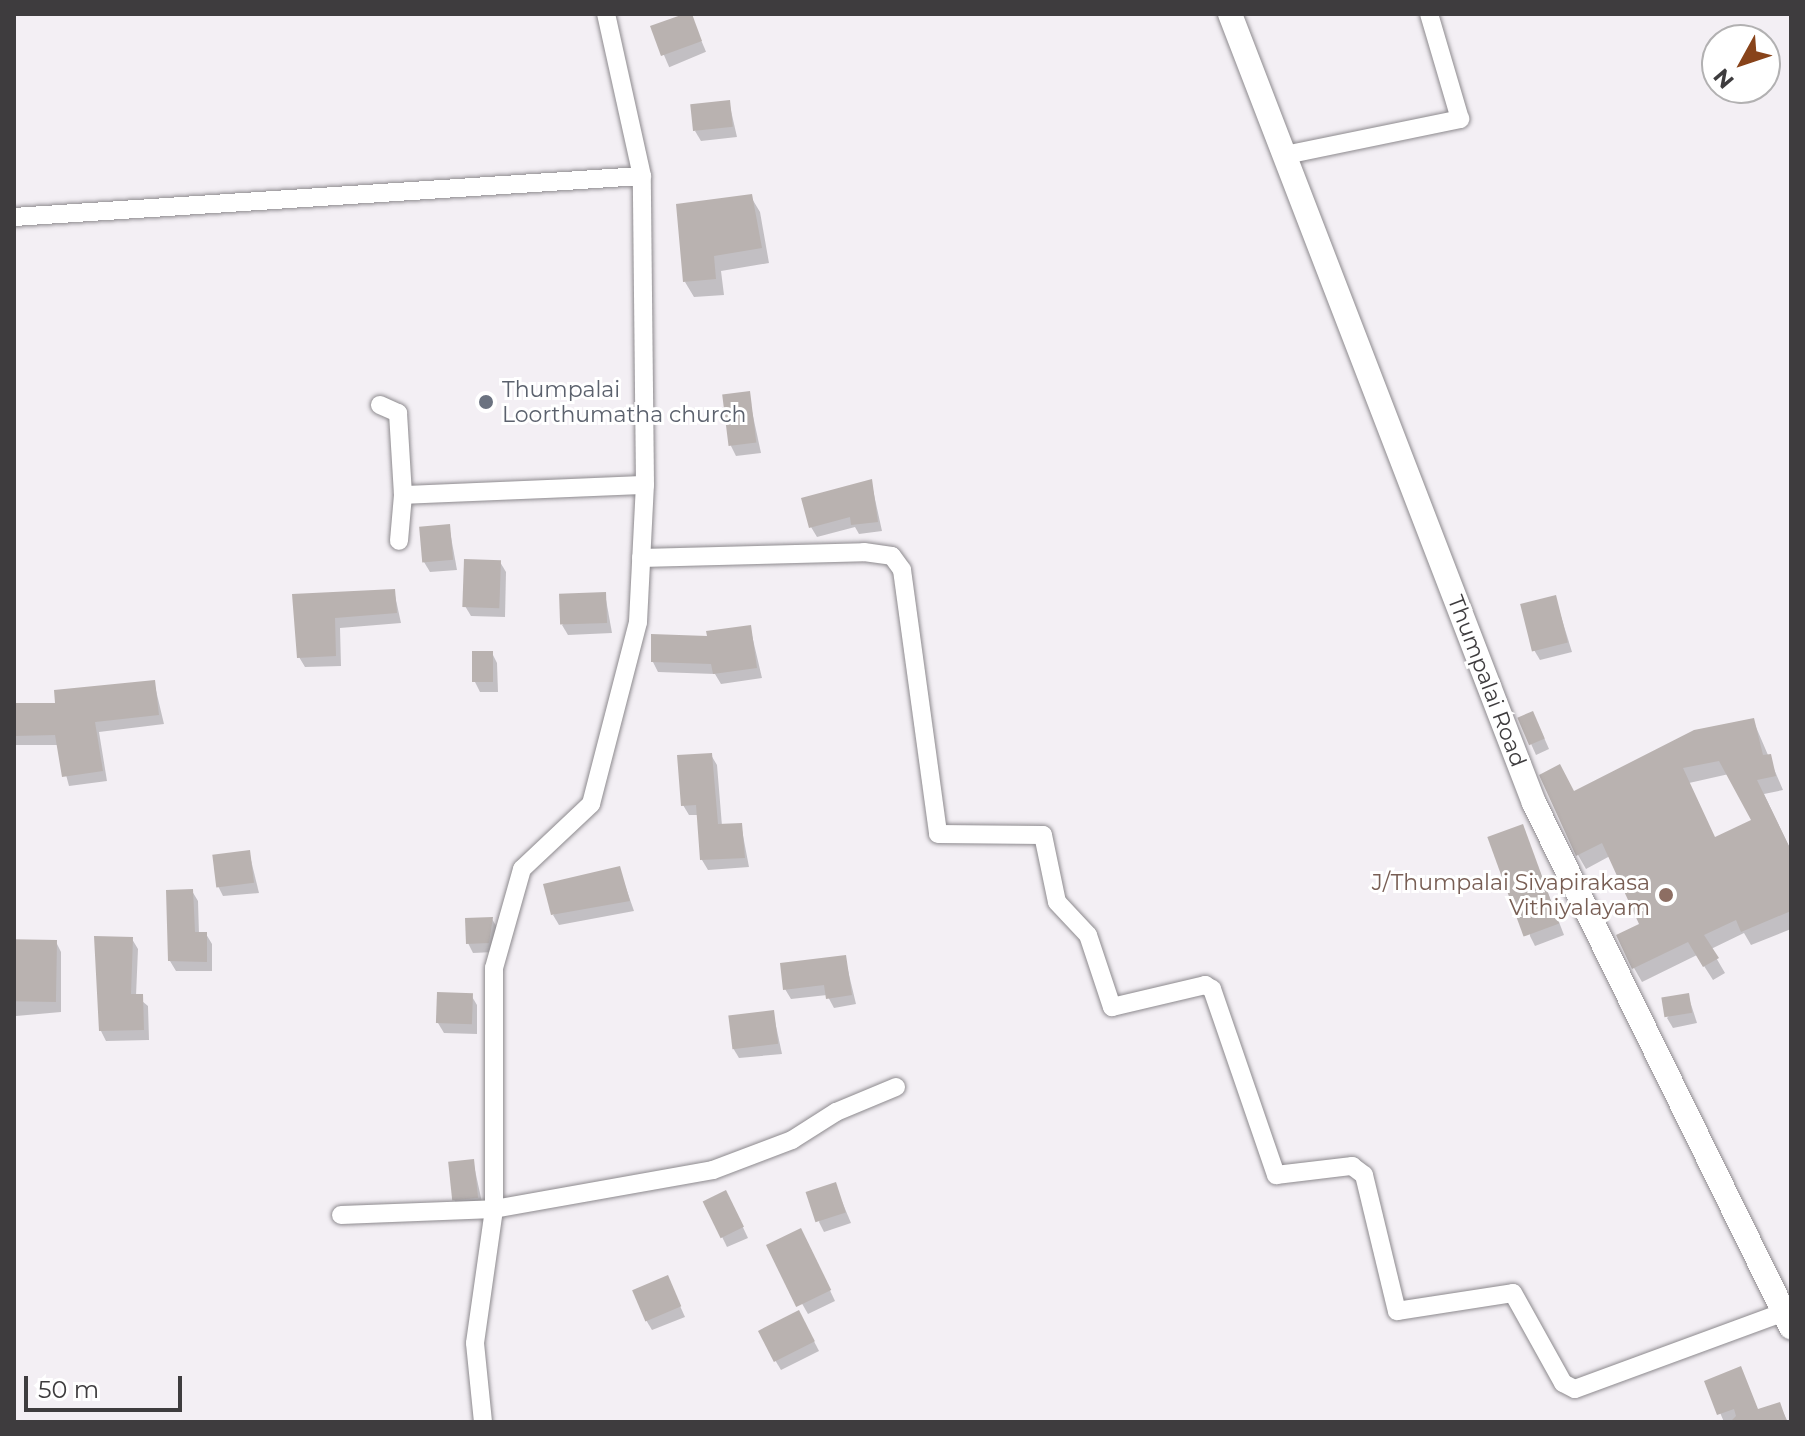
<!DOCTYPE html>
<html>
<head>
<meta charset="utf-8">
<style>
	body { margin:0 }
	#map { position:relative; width:1805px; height:1436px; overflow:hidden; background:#f3eff4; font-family:Montserrat,sans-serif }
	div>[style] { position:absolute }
	.shadow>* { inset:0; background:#0003; transform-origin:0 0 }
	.building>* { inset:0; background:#b9b2b0; transform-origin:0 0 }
	.roads { filter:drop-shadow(0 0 2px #8d8a8e) drop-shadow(0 0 2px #8d8a8e) }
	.minor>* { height:18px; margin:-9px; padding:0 9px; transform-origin:9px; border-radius:9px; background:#fff }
	.tertiary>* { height:24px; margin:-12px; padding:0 12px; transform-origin:12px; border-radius:12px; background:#fff }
	.dots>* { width:22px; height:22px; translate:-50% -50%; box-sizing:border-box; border:4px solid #fff; border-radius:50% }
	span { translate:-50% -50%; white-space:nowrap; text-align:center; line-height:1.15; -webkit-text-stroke:6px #fff; paint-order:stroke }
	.worship-label { font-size:22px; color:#5b616d }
	.left { translate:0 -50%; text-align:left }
	.street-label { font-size:22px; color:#3e3c3e }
	.education-label { font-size:22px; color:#785e54 }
	.right { translate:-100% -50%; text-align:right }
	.frame { position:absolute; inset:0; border:16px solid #3e3c3e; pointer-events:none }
	.north { position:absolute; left:1701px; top:24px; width:80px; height:80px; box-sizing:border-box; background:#fff; border:2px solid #b2b1b2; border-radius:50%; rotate:230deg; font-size:22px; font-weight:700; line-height:32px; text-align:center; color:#3e3c3e }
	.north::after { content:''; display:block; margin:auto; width:28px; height:36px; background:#88431a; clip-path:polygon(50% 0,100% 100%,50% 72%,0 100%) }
	.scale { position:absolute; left:24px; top:1376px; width:158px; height:36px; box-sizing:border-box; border:4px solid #3e3c3e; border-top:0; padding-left:10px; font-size:24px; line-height:28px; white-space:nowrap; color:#3e3c3e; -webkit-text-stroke:6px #fff; paint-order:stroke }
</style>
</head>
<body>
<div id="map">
	<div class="shadow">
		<i style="left:690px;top:14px;width:41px;height:40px;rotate:67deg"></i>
		<i style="clip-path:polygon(729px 102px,737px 137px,701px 141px,695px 131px)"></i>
		<i style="clip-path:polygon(751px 197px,760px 212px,769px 263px,721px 271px,724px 295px,694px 297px,685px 282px)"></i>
		<i style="clip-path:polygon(748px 393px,761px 453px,736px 456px,731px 446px)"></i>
		<i style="clip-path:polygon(871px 481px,882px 531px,859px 534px,855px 527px,817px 537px,811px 527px)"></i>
		<i style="clip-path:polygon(449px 526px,457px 570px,430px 572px,424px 562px)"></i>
		<i style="clip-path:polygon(500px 562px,506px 572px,505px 617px,471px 616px,465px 606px)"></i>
		<i style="clip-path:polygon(394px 591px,401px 623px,340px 628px,341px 666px,305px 667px,299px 657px,294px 596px)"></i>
		<i style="clip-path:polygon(605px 594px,612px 633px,568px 635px,562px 625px)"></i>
		<i style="clip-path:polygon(1555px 597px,1572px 652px,1540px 660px,1534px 650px)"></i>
		<i style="clip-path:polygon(750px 627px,762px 678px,721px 684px,715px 674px,658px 672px,653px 662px)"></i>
		<i style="clip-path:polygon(492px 653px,497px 663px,498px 692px,480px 692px,475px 682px)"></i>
		<i style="clip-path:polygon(154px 682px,164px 724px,99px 732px,107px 781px,69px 786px,58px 745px,14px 745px,14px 705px,57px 705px)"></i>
		<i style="clip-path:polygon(1520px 719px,1538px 724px,1549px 749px,1536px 755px)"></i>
		<i style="clip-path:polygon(evenodd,1753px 720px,1783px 790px,1764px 794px,1791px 851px,1791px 929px,1751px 945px,1744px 933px,1711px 949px,1725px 973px,1713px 980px,1697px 955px,1642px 982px,1634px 968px,1642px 925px,1610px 856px,1586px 869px,1578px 855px,1574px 794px,1753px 720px,1729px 774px,1754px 821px,1715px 839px,1689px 783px,1729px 774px)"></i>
		<i style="clip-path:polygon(711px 755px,717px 765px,722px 826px,741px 825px,749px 867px,708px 870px,702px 860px,699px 815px,689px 815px,683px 805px)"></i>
		<i style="clip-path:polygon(1522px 826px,1564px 935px,1535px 946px,1530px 936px)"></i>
		<i style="clip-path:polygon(249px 852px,259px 893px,223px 896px,218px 886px)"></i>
		<i style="clip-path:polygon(619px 868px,634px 911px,559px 925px,553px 915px)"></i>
		<i style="clip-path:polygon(192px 891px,198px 901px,199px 934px,206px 934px,212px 944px,212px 971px,176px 971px,170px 961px)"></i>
		<i style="clip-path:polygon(492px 919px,498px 929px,494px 952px,473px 953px,468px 943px)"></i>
		<i style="clip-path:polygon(132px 939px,138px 949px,136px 996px,148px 1006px,149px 1040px,106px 1041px,101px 1031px)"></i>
		<i style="clip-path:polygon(56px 942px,61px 952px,61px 1012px,16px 1016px,14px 943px)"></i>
		<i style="clip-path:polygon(845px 958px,856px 1004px,834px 1008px,827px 995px,791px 999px,785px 989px)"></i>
		<i style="clip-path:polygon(471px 995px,477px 1005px,477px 1034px,444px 1033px,438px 1023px)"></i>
		<i style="clip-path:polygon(1688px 995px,1697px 1023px,1673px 1028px,1667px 1018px)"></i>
		<i style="clip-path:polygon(773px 1012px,782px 1054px,739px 1058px,733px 1048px)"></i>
		<i style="clip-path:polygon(473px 1161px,483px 1207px,459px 1208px,453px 1198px)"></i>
		<i style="clip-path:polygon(835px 1185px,851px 1223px,824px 1232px,819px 1222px)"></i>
		<i style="clip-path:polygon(705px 1202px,731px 1202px,748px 1238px,727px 1247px)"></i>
		<i style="clip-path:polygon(806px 1240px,835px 1301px,808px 1314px,769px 1246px)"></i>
		<i style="clip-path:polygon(667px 1277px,685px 1317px,652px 1330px,646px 1320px)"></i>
		<i style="clip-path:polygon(804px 1322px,819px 1351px,781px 1370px,775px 1360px)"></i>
		<i style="clip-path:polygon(1707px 1382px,1758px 1411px,1779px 1404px,1788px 1422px,1724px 1422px)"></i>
	</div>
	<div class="building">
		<i style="clip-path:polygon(684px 14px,692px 14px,702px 41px,661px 56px,650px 26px)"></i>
		<i style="left:730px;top:100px;width:27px;height:40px;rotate:84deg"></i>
		<i style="clip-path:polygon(752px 194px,762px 248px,714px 256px,716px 279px,683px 282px,676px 204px)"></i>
		<i style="left:750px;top:391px;width:52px;height:28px;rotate:83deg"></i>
		<i style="clip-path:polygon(872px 479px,878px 522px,851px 525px,850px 517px,809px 528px,801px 498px)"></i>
		<i style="left:450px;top:524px;width:36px;height:31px;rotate:85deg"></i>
		<i style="left:464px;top:559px;width:37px;height:48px;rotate:2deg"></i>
		<i style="clip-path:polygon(395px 589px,397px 613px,335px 618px,336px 656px,297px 658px,292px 594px)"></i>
		<i style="left:606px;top:592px;width:31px;height:47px;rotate:88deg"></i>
		<i style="left:1556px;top:595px;width:49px;height:37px;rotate:76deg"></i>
		<i style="clip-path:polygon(751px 625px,757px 668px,713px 674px,711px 664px,651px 662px,651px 634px,707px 636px,706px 631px)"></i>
		<i style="left:472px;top:651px;width:21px;height:31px"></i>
		<i style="clip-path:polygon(155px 680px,159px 715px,95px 722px,103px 771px,62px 777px,55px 735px,14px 736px,14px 703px,55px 703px,54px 690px)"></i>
		<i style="left:1533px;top:711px;width:30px;height:17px;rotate:67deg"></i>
		<i style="clip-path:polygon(evenodd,1754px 718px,1763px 755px,1771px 754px,1776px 776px,1757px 780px,1791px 850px,1791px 911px,1741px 932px,1736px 920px,1704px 935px,1719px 958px,1703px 967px,1688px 942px,1632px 969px,1616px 935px,1639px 924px,1602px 843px,1576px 856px,1539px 775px,1560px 764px,1574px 791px,1694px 730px,1754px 718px,1719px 761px,1751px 820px,1715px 837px,1683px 768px,1719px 761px)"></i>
		<i style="clip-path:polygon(712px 753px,718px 824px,742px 823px,745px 858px,700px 860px,696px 805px,681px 806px,677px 755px)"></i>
		<i style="left:1523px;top:824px;width:106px;height:38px;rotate:70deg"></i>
		<i style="left:250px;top:850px;width:33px;height:38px;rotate:83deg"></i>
		<i style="clip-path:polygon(620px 866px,630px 901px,551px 915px,543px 884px)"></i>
		<i style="clip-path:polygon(193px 889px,195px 932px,207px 932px,207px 962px,168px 961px,166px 890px)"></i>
		<i style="clip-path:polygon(493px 917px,489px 943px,466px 944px,465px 918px)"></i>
		<i style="clip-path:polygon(94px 936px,133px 937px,131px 994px,143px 994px,144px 1030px,99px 1031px)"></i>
		<i style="left:57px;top:940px;width:62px;height:43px;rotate:91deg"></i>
		<i style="clip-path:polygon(846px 955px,852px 995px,826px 999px,824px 985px,783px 990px,780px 963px)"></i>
		<i style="left:437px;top:992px;width:36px;height:31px;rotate:2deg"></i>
		<i style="left:1689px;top:993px;width:20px;height:28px;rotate:81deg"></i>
		<i style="left:774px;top:1010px;width:34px;height:46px;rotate:83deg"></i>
		<i style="left:474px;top:1159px;width:39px;height:26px;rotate:84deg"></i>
		<i style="left:836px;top:1182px;width:32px;height:32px;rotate:72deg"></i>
		<i style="left:726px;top:1190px;width:41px;height:26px;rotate:64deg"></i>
		<i style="left:801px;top:1228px;width:69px;height:39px;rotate:64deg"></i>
		<i style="left:668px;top:1275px;width:34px;height:39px;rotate:67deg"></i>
		<i style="left:799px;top:1310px;width:35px;height:46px;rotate:63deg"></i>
		<i style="clip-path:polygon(1741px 1366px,1758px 1409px,1780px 1402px,1787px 1422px,1730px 1422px,1736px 1416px,1734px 1409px,1717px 1415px,1704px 1381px)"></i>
	</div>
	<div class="roads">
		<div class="minor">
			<i style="left:1285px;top:155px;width:179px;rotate:-11.6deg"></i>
			<i style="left:1460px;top:119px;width:109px;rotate:-106.4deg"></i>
			<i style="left:14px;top:217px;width:629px;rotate:-3.74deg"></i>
			<i style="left:380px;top:405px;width:20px;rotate:24deg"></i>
			<i style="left:398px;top:413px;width:82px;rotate:86.5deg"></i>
			<i style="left:403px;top:495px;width:46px;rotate:95deg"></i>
			<i style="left:403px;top:495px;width:242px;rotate:-2.4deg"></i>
			<i style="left:641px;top:558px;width:223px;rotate:-1.5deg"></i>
			<i style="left:864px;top:552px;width:28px;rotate:8deg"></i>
			<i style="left:892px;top:556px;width:17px;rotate:54deg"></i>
			<i style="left:902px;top:570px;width:266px;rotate:82.2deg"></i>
			<i style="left:938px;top:834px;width:105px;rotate:0.5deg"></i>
			<i style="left:1043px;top:835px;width:68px;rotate:78.2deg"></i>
			<i style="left:1057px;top:902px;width:45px;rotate:46.8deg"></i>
			<i style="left:1088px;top:935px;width:76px;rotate:71.6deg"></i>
			<i style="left:1112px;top:1007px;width:96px;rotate:-13.3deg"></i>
			<i style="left:1205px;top:985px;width:8px;rotate:30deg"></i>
			<i style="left:1212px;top:989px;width:197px;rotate:71deg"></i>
			<i style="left:1276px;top:1175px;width:77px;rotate:-6.8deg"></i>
			<i style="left:1352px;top:1166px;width:15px;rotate:37deg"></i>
			<i style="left:1364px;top:1175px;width:140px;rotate:76.4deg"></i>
			<i style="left:1397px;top:1311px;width:117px;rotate:-8.8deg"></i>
			<i style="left:1513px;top:1293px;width:103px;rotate:60.9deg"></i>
			<i style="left:1563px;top:1383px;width:13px;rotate:27deg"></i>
			<i style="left:1575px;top:1389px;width:223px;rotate:-20.2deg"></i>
			<i style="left:341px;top:1215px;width:153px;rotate:-2.2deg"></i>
			<i style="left:494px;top:1209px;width:222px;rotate:-10.1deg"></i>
			<i style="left:713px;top:1170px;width:85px;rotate:-20.8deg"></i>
			<i style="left:792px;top:1140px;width:52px;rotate:-32.5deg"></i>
			<i style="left:836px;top:1112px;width:65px;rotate:-22.6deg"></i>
			<i style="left:483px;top:1422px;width:79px;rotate:-95.8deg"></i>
			<i style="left:475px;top:1343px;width:135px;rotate:-81.9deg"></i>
			<i style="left:494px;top:1209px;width:241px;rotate:-90deg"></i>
			<i style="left:494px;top:968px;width:103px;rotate:-74.2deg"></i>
			<i style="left:522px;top:869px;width:95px;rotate:-43.3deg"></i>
			<i style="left:591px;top:804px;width:188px;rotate:-75.5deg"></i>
			<i style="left:638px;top:622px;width:137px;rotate:-87.1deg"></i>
			<i style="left:645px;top:485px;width:309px;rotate:-90.6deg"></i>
			<i style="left:642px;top:176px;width:166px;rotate:-102.5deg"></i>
		</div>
		<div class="tertiary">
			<i style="left:1230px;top:14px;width:846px;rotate:68.93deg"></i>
			<i style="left:1534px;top:803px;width:584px;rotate:63.87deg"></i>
		</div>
	</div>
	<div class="dots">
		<i style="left:486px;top:402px;background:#6b7280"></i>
		<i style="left:1666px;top:895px;background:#8d6e63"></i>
	</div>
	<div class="worship-label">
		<span class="left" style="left:502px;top:402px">Thumpalai<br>Loorthumatha church</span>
	</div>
	<div class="street-label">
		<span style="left:1487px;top:681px;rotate:69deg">Thumpalai Road</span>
	</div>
	<div class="education-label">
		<span class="right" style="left:1650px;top:895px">J/Thumpalai Sivapirakasa<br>Vithiyalayam</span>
	</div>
	<div class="frame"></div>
	<div class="north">N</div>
	<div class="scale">50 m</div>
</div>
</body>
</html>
